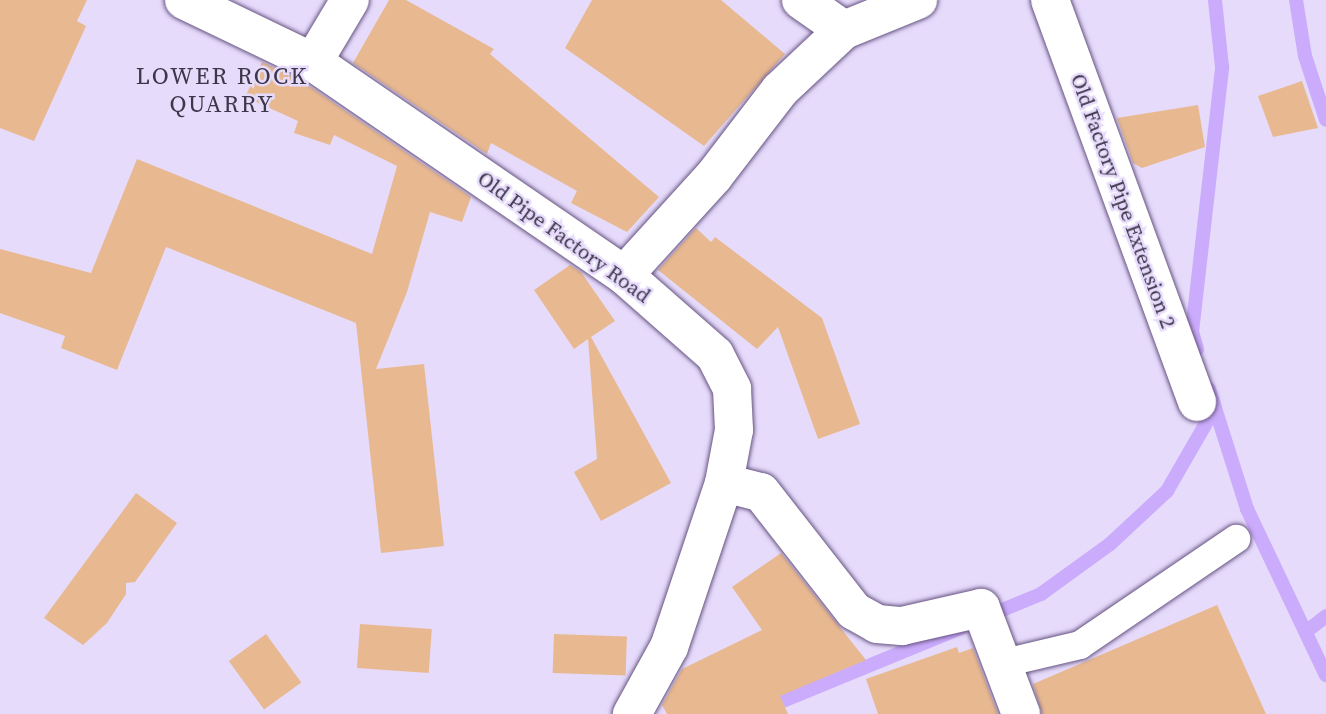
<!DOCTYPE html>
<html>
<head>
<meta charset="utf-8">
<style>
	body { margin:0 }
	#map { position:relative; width:1326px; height:714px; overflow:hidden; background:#e6dbfb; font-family:"Source Serif 4",serif }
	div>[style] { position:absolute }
	.stream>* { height:14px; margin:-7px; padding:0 7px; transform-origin:7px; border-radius:7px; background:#cbabfb }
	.building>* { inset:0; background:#e8b991; transform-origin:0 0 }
	.roads { filter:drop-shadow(0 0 2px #665382) drop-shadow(0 0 2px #665382) }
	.service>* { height:28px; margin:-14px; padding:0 14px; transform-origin:14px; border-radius:14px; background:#fff }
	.minor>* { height:38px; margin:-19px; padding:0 19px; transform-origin:19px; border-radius:19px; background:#fff }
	span { translate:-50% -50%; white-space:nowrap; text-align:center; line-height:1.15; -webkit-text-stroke:5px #e6dbfb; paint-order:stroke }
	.street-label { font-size:21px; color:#3e364b }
	.quarter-label { font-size:24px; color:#3e364b; letter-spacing:2px }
</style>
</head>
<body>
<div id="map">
	<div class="stream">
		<i style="left:1296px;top:0;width:57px;rotate:80.9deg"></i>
		<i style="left:1305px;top:56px;width:67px;rotate:71.8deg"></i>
		<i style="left:1197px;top:349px;width:18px;rotate:-106deg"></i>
		<i style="left:1192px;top:332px;width:267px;rotate:-83.5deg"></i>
		<i style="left:1222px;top:67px;width:67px;rotate:-96deg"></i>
		<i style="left:1209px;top:389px;width:126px;rotate:72.4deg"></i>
		<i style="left:1247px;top:509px;width:184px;rotate:64.6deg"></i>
		<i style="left:985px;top:617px;width:61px;rotate:-22.3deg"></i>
		<i style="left:1041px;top:594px;width:85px;rotate:-35.9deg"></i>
		<i style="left:1110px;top:544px;width:78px;rotate:-42.9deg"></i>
		<i style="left:1167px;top:491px;width:96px;rotate:-60deg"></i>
		<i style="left:1307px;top:631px;width:24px;rotate:-38deg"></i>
		<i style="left:751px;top:714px;width:227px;rotate:-22.3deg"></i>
	</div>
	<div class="building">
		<i style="clip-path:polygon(0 0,87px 0,77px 21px,86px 26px,34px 141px,0 128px)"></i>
		<i style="clip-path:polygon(389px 0,406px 0,494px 49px,490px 54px,659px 197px,627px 232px,571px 203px,577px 191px,491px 143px,487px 154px,353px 63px)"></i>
		<i style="clip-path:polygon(592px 0,721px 0,785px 54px,704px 146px,565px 48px)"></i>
		<i style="clip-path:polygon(262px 62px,302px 81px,471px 197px,462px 222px,430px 212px,407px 292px,376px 369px,424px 364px,444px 546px,381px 553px,356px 323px,166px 247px,117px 370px,61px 348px,65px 336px,0 313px,0 249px,91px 273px,137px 159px,372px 254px,397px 166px,334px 135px,330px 145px,294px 133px,298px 121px,245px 97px)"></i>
		<i style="clip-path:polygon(1302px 81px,1318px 128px,1273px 137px,1258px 96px)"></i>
		<i style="clip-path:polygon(1198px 105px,1205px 147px,1142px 168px,1133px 163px,1117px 118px)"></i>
		<i style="clip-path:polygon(696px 228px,711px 242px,715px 237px,822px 318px,860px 424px,818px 439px,778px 327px,757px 349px,658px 270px)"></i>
		<i style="clip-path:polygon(570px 265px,581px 272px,615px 321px,591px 337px,671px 483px,601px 521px,574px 472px,597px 459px,588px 339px,574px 349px,534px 290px)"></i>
		<i style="clip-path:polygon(136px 493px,177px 523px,135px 582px,126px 583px,126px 594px,107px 623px,83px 645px,44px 618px)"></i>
		<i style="clip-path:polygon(781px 553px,866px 660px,780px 696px,788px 714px,667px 714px,662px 705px,682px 669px,762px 630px,732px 587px)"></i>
		<i style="clip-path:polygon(1217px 605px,1266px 714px,1042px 714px,1033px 684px)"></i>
		<i style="left:360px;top:624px;width:72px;height:44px;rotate:4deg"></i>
		<i style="left:266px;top:634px;width:60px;height:46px;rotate:54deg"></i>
		<i style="left:554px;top:634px;width:73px;height:39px;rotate:2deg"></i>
		<i style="clip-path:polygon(957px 647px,959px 653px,973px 648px,998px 714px,878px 714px,866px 679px)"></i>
	</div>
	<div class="roads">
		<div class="service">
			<i style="left:1004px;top:663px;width:78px;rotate:-13.3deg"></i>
			<i style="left:1080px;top:645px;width:189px;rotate:-34.2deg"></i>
		</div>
		<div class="minor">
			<i style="left:184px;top:0;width:143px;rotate:25.7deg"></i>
			<i style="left:313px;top:62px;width:377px;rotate:34.4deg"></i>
			<i style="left:624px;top:275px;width:121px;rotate:41.3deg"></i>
			<i style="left:715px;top:355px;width:38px;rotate:63deg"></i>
			<i style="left:732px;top:389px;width:41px;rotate:87.2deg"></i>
			<i style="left:734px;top:430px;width:54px;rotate:100.7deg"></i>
			<i style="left:724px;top:483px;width:173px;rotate:108.5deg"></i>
			<i style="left:669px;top:647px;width:77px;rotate:118.9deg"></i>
			<i style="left:801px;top:0;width:52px;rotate:34.9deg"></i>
			<i style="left:1050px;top:0;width:428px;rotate:69.9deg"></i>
			<i style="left:313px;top:62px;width:72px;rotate:-59.2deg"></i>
			<i style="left:624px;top:275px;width:134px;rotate:-47.7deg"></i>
			<i style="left:714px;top:176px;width:108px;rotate:-52.5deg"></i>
			<i style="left:780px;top:90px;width:88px;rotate:-43.2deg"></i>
			<i style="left:844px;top:30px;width:80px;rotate:-22.1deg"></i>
			<i style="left:724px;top:483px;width:38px;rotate:14deg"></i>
			<i style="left:761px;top:492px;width:151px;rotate:52deg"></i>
			<i style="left:854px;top:611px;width:26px;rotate:29deg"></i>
			<i style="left:877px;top:624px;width:25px;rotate:5deg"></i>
			<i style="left:902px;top:626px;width:81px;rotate:-12.8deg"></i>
			<i style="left:981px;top:608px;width:113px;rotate:69.3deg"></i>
		</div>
	</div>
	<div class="street-label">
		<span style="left:1123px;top:201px;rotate:70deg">Old Factory Pipe Extension 2</span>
		<span style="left:564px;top:237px;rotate:36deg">Old Pipe Factory Road</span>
	</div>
	<div class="quarter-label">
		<span style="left:222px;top:90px">LOWER ROCK<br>QUARRY</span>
	</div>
</div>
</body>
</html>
